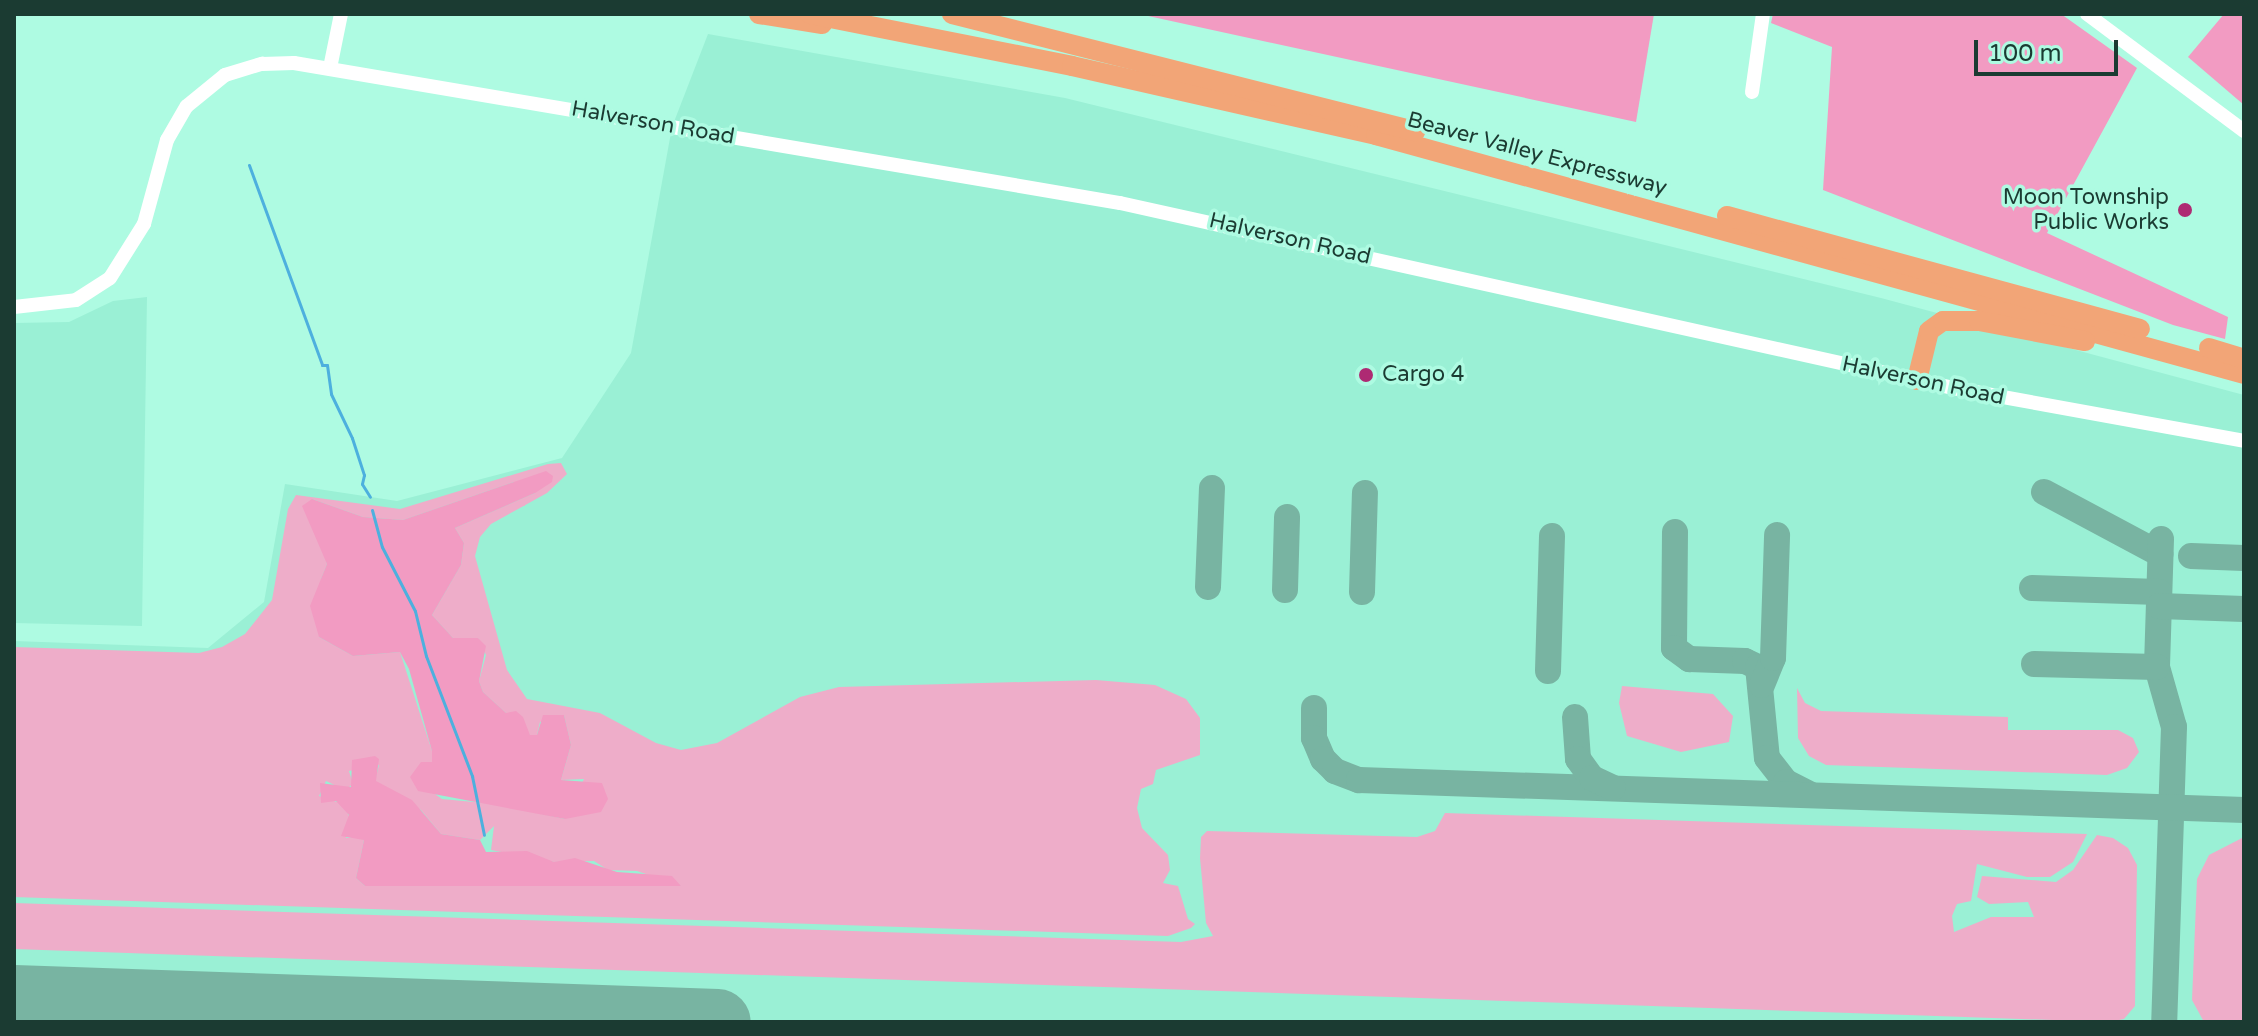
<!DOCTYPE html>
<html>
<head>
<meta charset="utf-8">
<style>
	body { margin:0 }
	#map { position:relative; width:2258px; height:1036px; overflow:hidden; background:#aefbe2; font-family:"Varela Round",sans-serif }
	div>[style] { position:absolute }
	.built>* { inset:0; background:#9af0d5 }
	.green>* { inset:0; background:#eeadc9 }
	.forest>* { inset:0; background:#f29bc2 }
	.stream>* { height:3px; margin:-1.5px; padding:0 1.5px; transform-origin:1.5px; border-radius:1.5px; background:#4db0de }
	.taxiway>* { height:26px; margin:-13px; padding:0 13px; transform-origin:13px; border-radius:13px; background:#78b4a2 }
	.runway>* { height:66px; margin:-33px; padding:0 33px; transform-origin:33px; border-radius:33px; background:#78b4a2 }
	.minor>* { height:14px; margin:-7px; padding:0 7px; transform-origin:7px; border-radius:7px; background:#fff }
	.highway>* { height:20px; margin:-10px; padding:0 10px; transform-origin:10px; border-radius:10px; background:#f2a577 }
	.dots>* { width:22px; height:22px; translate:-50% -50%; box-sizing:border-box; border:4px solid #aefbe2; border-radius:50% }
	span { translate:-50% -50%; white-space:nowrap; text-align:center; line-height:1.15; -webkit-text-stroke:7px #aefbe2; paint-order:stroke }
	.street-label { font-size:22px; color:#1b3b32 }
	.poi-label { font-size:22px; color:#1b3b32 }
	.right { translate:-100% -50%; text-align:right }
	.left { translate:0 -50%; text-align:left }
	.frame { position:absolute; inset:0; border:16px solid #1b3b32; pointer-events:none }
	.scale { position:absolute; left:1974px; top:40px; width:144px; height:36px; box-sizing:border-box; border:4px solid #1b3b32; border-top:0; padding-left:10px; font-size:24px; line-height:28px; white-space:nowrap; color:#1b3b32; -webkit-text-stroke:6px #aefbe2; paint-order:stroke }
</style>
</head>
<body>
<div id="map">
	<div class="built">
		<i style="clip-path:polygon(708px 34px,1065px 98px,1881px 298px,2244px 395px,2244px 1022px,14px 1022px,14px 641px,208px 648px,264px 602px,285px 484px,397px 501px,562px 458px,631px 353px,672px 127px)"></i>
		<i style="clip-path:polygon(147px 297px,142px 626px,14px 623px,14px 323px,69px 322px,113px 301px)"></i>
	</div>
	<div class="green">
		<i style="clip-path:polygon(evenodd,548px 464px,561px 463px,567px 474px,547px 493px,491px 524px,480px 537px,475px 556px,507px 670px,527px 699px,600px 713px,656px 743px,681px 750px,717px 743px,800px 697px,839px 687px,1096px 680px,1155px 685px,1186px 699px,1200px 718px,1200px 755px,1156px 770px,1153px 784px,1141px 789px,1137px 808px,1142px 828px,1168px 855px,1170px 870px,1163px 883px,1178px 886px,1188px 919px,1195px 924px,1191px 928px,1168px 936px,14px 897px,14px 647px,199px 653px,222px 647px,245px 634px,272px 600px,288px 509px,296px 495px,400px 509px,548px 464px,514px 482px,535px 493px,455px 528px,464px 543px,461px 565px,432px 615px,453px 638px,478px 638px,486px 655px,479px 681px,483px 692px,530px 735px,537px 735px,540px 722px,564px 715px,571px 745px,561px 780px,584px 779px,565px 819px,495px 804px,442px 799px,411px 777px,433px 762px,432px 751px,400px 652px,353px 656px,319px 637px,321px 579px,327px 564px,312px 499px,363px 517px,403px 520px,514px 482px,548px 464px,379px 765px,375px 781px,421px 810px,441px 834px,480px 840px,494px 826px,491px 850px,554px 862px,594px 861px,608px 870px,637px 871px,681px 886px,365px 886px,356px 878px,364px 840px,360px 836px,346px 838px,349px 816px,343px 804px,319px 796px,326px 781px,345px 790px,353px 784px,349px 771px,379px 765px)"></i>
		<i style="clip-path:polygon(1622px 686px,1713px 694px,1733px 716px,1729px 742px,1681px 752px,1627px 736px,1619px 703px)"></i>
		<i style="clip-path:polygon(1797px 688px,1805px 703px,1821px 711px,2008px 717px,2008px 730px,2118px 730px,2133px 738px,2139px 752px,2127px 768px,2107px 775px,1826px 765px,1809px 756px,1798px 738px)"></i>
		<i style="clip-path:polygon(1445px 813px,2087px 834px,2073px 862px,2050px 877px,2027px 877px,1977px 864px,1971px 901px,1957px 904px,1952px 916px,1954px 932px,1991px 917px,2034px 917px,2028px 902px,1989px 904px,1977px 897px,1982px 876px,2056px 882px,2073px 870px,2097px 835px,2113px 838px,2128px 848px,2137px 865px,2135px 1006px,2124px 1019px,2109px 1022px,14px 949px,14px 903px,1181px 942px,1213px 936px,1206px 923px,1200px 858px,1201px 837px,1207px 831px,1417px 837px,1435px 831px)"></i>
		<i style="clip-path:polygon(2244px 837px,2244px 1022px,2204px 1022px,2192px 1000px,2197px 879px,2209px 855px)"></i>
	</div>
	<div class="forest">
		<i style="clip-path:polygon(1139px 14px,1654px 14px,1636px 122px)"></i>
		<i style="clip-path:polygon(1773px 14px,2061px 14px,2137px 68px,2047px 233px,2228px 317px,2225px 339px,2173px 325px,1823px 190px,1832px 47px,1771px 23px)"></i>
		<i style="clip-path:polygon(2224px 14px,2244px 14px,2244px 105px,2188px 57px)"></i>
		<i style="clip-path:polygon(546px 471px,553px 476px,552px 482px,535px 493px,455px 528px,464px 543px,461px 565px,432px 615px,453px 638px,478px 638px,486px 646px,479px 681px,483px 692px,506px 713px,516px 711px,523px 717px,530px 735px,537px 735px,543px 715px,564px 715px,571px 745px,561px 780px,602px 783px,608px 799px,601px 812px,565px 819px,418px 791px,410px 777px,421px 762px,432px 762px,432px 751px,409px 669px,400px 652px,353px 656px,319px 637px,310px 606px,327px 564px,302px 506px,312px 499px,363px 517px,403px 520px)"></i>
		<i style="clip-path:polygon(375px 756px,379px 759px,376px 781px,412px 800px,441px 834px,480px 840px,486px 852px,527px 851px,554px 862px,575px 858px,617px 872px,672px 876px,681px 886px,365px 886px,356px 878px,364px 840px,341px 836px,349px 815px,336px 801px,321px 803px,320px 783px,351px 787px,352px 760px)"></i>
	</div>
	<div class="stream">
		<i style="left:249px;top:165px;width:213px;rotate:69.9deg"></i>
		<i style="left:322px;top:365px;width:5px"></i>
		<i style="left:327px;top:365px;width:29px;rotate:82deg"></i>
		<i style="left:331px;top:394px;width:49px;rotate:64.5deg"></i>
		<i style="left:352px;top:438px;width:39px;rotate:72deg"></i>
		<i style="left:364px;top:475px;width:9px;rotate:103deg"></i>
		<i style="left:362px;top:484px;width:15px;rotate:58deg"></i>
		<i style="left:372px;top:510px;width:38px;rotate:75deg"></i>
		<i style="left:382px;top:547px;width:72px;rotate:62.7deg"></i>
		<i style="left:415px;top:611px;width:46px;rotate:76.3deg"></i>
		<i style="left:426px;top:656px;width:129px;rotate:69deg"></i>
		<i style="left:472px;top:776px;width:60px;rotate:78.5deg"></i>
	</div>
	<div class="taxiway">
		<i style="left:2044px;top:492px;width:132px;rotate:28.1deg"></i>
		<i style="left:1675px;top:532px;width:116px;rotate:90.5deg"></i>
		<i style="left:1674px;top:648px;width:19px;rotate:36deg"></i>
		<i style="left:1689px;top:659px;width:56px;rotate:2deg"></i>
		<i style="left:1745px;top:661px;width:14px;rotate:25deg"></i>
		<i style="left:1758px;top:667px;width:91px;rotate:84.4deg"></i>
		<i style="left:1767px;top:758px;width:31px;rotate:52deg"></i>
		<i style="left:1786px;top:782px;width:27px;rotate:27deg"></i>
		<i style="left:2161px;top:539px;width:128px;rotate:91.8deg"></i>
		<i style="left:2157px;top:667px;width:62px;rotate:74.2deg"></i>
		<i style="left:2174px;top:727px;width:295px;rotate:91.9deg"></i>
		<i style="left:2191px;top:556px;width:53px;rotate:2.2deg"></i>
		<i style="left:1208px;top:587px;width:99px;rotate:-87.7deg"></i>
		<i style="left:2032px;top:588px;width:127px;rotate:1.8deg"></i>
		<i style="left:1285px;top:590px;width:73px;rotate:-88.4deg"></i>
		<i style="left:1362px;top:592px;width:99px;rotate:-88.3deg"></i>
		<i style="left:2159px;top:606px;width:85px;rotate:2deg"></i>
		<i style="left:2034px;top:664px;width:123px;rotate:1.4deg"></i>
		<i style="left:1548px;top:671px;width:135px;rotate:-88.3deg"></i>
		<i style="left:1762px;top:685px;width:29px;rotate:-68deg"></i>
		<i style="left:1773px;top:658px;width:123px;rotate:-88.1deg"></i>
		<i style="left:1314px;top:708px;width:30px;rotate:90deg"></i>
		<i style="left:1314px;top:738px;width:23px;rotate:67deg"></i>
		<i style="left:1323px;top:759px;width:17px;rotate:45deg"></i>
		<i style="left:1335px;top:771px;width:26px;rotate:21deg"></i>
		<i style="left:1359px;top:780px;width:886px;rotate:1.94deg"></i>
		<i style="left:1575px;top:717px;width:42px;rotate:85.9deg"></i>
		<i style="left:1578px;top:759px;width:24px;rotate:54deg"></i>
		<i style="left:1592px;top:778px;width:23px;rotate:25deg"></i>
		<i style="left:14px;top:1002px;width:101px"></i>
		<i style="left:120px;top:1002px;width:118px;rotate:9.8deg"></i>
		<i style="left:549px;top:1016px;width:61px;rotate:5.6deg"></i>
		<i style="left:446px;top:1022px;width:60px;rotate:-6.7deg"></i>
	</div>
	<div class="runway">
		<i style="left:14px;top:998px;width:704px;rotate:1.95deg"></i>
	</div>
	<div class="minor">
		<i style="left:2087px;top:14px;width:196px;rotate:36.7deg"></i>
		<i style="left:330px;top:68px;width:55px;rotate:-78.5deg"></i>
		<i style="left:1752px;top:92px;width:79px;rotate:-82deg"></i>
		<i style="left:14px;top:307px;width:62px;rotate:-6.4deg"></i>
		<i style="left:76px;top:300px;width:40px;rotate:-32.9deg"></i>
		<i style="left:110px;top:278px;width:64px;rotate:-57.8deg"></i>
		<i style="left:144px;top:224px;width:87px;rotate:-74.7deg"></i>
		<i style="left:167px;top:140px;width:39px;rotate:-60deg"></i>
		<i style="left:187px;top:106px;width:49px;rotate:-39.2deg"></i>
		<i style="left:225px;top:75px;width:39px;rotate:-17deg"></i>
		<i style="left:262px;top:64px;width:32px;rotate:-2deg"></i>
		<i style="left:294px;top:63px;width:838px;rotate:9.62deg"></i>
		<i style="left:1120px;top:203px;width:853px;rotate:12.52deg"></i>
		<i style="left:1953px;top:388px;width:296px;rotate:10.3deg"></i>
	</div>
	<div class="highway">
		<i style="left:759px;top:14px;width:64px;rotate:9deg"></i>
		<i style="left:810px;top:14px;width:267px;rotate:11.2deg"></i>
		<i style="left:1072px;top:66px;width:312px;rotate:12.8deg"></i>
		<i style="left:1376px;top:135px;width:900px;rotate:15.39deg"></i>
		<i style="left:952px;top:14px;width:478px;rotate:14.2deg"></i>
		<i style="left:1727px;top:216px;width:428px;rotate:15.3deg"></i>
		<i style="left:2209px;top:348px;width:37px;rotate:17deg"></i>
		<i style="left:1917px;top:380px;width:50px;rotate:-76.2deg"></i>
		<i style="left:1929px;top:331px;width:17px;rotate:-36deg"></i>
		<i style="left:1943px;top:321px;width:36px"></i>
		<i style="left:1979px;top:321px;width:108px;rotate:10.7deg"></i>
	</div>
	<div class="dots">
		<i style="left:2185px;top:210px;background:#ae2a73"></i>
		<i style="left:1366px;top:375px;background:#ae2a73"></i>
	</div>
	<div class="street-label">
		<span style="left:653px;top:123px;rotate:10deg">Halverson Road</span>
		<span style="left:1537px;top:154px;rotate:15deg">Beaver Valley Expressway</span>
		<span style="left:1290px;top:239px;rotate:13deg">Halverson Road</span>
		<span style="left:1923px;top:381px;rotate:12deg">Halverson Road</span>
	</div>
	<div class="poi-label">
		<span class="right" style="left:2169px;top:210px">Moon Township<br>Public Works</span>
		<span class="left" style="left:1382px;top:375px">Cargo 4</span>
	</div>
	<div class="frame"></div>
	<div class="scale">100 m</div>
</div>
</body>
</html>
